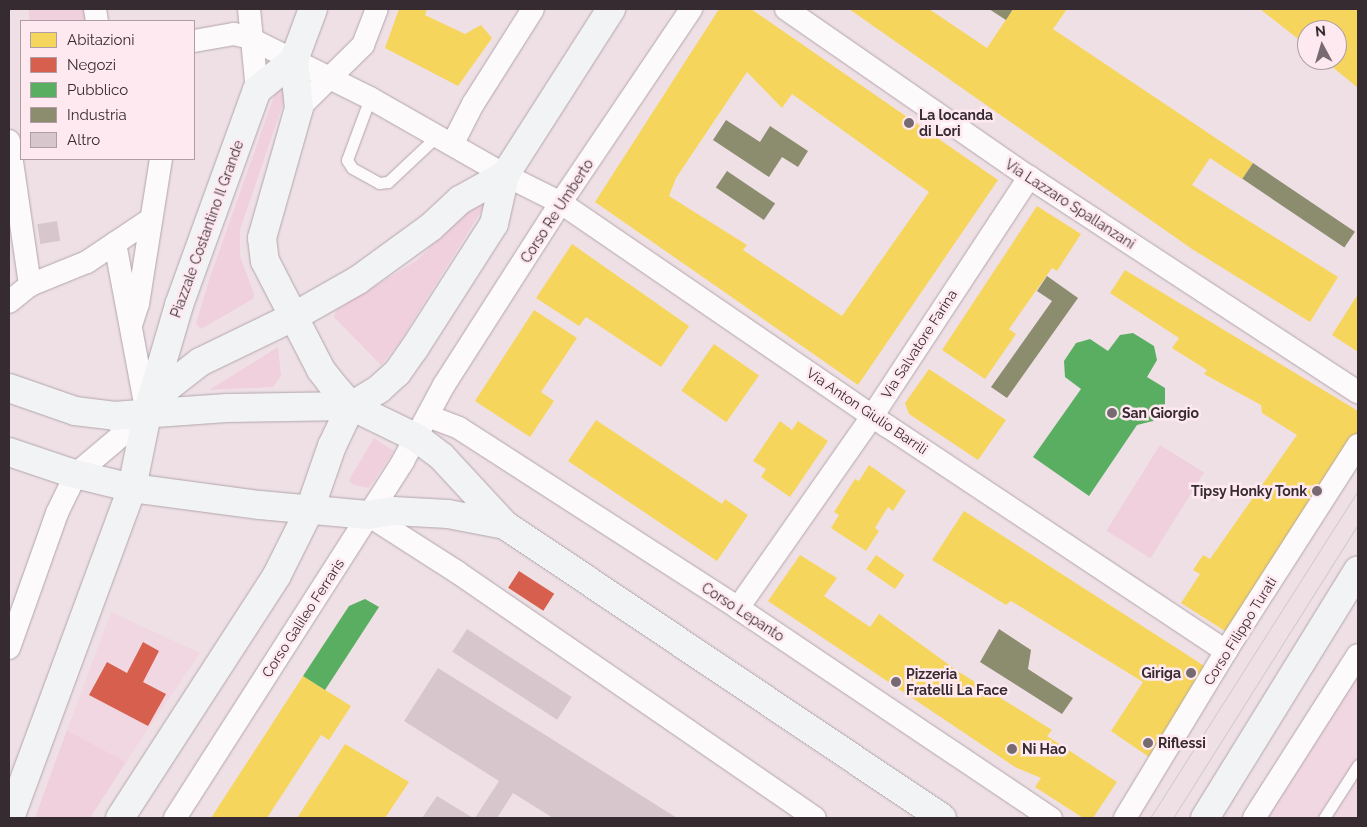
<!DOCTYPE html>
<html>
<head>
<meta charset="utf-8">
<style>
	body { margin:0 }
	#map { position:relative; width:1367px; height:827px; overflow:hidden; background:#efe0e6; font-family:Raleway,sans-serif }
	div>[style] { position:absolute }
	.built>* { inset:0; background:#f1d7e2 }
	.green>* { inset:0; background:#f0d0dd; transform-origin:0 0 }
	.homes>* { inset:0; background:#f6d55c; transform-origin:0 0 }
	.shops>* { inset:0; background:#d6604d; transform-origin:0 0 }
	.public>* { inset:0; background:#5aae61 }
	.industry>* { inset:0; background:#8c8c6e; transform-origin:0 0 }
	.building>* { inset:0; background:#d7c7cd; transform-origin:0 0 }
	.roads { filter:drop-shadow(0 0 1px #b1a6aa) drop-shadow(0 0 1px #b1a6aa) }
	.service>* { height:11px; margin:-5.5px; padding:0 5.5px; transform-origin:5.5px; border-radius:5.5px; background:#fdfafb }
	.minor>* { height:22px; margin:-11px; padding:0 11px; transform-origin:11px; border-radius:11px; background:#fdfafb }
	.secondary>* { height:28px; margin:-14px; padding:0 14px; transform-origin:14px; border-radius:14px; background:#f2f3f4 }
	.tram>* { height:1px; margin:-0.5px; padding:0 0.5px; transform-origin:0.5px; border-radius:0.5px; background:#cfcbcc }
	.dots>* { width:14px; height:14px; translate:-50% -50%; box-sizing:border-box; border:2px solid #ffe9f1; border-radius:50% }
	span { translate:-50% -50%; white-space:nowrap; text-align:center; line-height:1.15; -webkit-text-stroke:5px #ffe9f1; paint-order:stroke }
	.poi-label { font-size:14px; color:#362b30; font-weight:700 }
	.left { translate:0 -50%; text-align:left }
	.right { translate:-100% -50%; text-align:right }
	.street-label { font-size:14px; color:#362b30 }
	.frame { position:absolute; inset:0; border:10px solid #362b30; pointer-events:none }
	.legend { position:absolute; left:20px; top:20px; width:175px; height:140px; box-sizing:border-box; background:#ffe9f1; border:1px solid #af9da4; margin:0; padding:6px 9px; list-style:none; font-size:15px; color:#362b30 }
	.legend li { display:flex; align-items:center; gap:10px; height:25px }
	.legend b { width:25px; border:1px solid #af9da4 }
	.north { position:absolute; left:1297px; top:20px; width:50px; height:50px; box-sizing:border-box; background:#ffe9f1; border:1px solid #af9da4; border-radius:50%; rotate:354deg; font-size:14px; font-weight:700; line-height:20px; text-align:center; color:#362b30 }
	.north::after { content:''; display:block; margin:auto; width:18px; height:22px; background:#776a70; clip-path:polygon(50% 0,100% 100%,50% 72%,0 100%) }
</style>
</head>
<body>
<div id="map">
	<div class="built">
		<i style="clip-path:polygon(111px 612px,200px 653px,126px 762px,67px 730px)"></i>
		<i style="clip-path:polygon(1358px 666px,1358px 818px,1267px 818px)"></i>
	</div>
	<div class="green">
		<i style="left:29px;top:9px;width:61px;height:12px"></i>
		<i style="clip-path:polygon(279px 82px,289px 86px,240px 230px,240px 256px,254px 294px,253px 299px,201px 329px,196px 324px,210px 277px)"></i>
		<i style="clip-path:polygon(476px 202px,485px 205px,399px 343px,381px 365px,334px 317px,336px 310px,417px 260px)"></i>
		<i style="clip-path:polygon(278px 347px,281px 376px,273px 387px,209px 390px)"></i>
		<i style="clip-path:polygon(374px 438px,394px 451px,369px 488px,353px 485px,349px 480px)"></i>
		<i style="left:1160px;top:445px;width:52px;height:101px;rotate:32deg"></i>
		<i style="clip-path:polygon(67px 730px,126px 762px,90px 818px,35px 818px)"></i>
	</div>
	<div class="homes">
		<i style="clip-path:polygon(399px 9px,427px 9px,425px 15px,465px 34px,481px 25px,492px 38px,458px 86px,385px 48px)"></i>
		<i style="clip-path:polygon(evenodd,719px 9px,751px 9px,998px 180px,858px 385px,595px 202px,719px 9px,747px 72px,782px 108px,792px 94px,929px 192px,842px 316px,743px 250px,747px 245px,669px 196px,676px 178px,747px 72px)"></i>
		<i style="clip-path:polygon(849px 9px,929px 9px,987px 48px,1013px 9px,1067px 9px,1053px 29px,1253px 163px,1242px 179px,1210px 158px,1192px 185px,1338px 277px,1310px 322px,1192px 249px)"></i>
		<i style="clip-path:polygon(1260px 9px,1355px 9px,1358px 11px,1358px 88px,1324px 60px,1337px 60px,1337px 30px,1307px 30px,1307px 46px)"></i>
		<i style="clip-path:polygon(1037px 206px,1081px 234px,1057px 271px,1052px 268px,1009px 329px,1016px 334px,985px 379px,942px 350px)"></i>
		<i style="clip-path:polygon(572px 244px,689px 326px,661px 367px,586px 317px,579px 326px,536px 298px)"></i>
		<i style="clip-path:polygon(1125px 270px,1358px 411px,1358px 434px,1225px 631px,1181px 603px,1200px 574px,1193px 570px,1203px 555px,1210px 559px,1297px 435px,1262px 413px,1261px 405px,1204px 374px,1207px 370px,1172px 348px,1179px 338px,1110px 293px)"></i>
		<i style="clip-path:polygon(1358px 294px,1358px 352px,1332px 335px)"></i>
		<i style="clip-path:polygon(534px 310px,577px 338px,541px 392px,554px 401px,530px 437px,475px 401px)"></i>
		<i style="left:714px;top:344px;width:55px;height:57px;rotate:35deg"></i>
		<i style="clip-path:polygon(929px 369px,1006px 420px,978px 460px,909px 414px,905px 403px)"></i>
		<i style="clip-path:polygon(596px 420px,722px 504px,725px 499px,748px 515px,717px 561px,568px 461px)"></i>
		<i style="clip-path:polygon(780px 421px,792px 430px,798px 421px,828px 441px,790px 497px,761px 477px,766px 469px,753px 461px)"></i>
		<i style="clip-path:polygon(869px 465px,906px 491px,893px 511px,888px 507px,875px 528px,879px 531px,866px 551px,831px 528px,839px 515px,834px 512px,855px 479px,859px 481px)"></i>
		<i style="clip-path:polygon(964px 511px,1209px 669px,1149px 757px,1111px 731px,1143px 682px,1011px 601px,1006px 605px,932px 560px)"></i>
		<i style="clip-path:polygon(800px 555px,837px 578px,824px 596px,870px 627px,879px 614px,959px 672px,1052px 730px,1047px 736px,1117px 782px,1093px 818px,1083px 818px,1035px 787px,1041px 778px,1015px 767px,768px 601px)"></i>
		<i style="left:876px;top:555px;width:35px;height:17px;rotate:35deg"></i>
		<i style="clip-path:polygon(303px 676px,351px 706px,329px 740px,321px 735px,267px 818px,211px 818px)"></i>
		<i style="clip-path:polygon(345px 744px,409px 782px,385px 818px,297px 818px)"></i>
	</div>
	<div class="shops">
		<i style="left:519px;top:571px;width:42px;height:20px;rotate:33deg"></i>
		<i style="clip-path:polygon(143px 642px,159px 651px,143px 682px,166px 694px,148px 726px,89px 695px,107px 662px,127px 673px)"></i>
	</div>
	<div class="public">
		<i style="clip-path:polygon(1133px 333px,1154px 346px,1157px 360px,1147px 377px,1165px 388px,1165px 404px,1153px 421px,1137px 425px,1089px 496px,1033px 457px,1081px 389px,1065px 377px,1064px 361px,1076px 343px,1090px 339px,1108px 351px,1120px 335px)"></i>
		<i style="clip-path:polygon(365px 599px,379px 607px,325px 690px,303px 676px,349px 606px)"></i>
	</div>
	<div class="industry">
		<i style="clip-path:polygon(989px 9px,1013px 9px,1006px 20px)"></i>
		<i style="clip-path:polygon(726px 120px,760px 142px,770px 126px,808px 151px,798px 167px,782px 157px,769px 177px,713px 140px)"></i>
		<i style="left:1253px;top:163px;width:123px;height:19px;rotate:34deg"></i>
		<i style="left:727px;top:171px;width:58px;height:20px;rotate:34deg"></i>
		<i style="clip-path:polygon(1047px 276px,1078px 298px,1007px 398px,991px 387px,1052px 301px,1037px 291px)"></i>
		<i style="clip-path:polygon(999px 629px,1031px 650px,1028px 669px,1073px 698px,1062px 714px,980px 662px)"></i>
	</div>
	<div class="building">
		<i style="left:57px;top:221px;width:20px;height:20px;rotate:81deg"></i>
		<i style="left:467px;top:629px;width:125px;height:27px;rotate:33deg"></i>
		<i style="clip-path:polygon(438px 668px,547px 736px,677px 818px,553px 818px,513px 793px,497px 818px,475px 818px,499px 781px,404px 721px)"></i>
		<i style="clip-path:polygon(437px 796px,473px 818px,422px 818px)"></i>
	</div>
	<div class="roads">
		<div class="service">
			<i style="left:370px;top:98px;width:66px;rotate:110.4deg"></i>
			<i style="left:347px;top:160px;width:9px;rotate:58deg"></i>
			<i style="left:352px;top:168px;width:31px;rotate:29deg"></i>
			<i style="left:379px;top:183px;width:9px;rotate:-6deg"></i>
			<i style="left:388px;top:182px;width:69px;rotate:-43.2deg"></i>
			<i style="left:1324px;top:818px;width:63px;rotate:-57.3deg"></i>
		</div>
		<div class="minor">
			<i style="left:95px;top:9px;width:12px;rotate:81deg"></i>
			<i style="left:249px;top:9px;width:81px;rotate:84.4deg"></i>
			<i style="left:786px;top:9px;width:295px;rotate:34.7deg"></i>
			<i style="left:1029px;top:177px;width:393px;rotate:33.2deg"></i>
			<i style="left:194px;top:41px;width:41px;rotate:-9.9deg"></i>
			<i style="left:234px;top:34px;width:13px;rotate:13deg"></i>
			<i style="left:247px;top:37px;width:137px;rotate:26.4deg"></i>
			<i style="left:370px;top:98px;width:155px;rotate:29.7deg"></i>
			<i style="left:505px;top:175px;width:63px;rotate:26.6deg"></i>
			<i style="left:561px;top:203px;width:395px;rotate:34.4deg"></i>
			<i style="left:887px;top:426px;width:407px;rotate:33.6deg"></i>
			<i style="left:299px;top:108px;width:90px;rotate:-44.5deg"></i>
			<i style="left:363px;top:45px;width:39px;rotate:-69deg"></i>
			<i style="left:9px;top:141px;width:146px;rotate:81.7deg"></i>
			<i style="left:453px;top:143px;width:44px;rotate:-62.9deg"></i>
			<i style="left:473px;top:104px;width:112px;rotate:-57.7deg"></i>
			<i style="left:9px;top:302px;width:27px;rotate:-39deg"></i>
			<i style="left:30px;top:285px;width:61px;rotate:-22deg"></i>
			<i style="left:87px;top:262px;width:77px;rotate:-33.9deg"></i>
			<i style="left:132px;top:322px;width:19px;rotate:-72deg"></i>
			<i style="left:138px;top:304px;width:147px;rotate:-81deg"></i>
			<i style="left:428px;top:416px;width:33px;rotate:21deg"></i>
			<i style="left:459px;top:428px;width:332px;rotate:32.8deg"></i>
			<i style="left:738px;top:608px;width:377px;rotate:33.9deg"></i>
			<i style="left:368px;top:515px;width:106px;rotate:32.6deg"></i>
			<i style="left:457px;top:572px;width:434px;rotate:34.5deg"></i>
			<i style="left:738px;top:608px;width:228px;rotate:-55deg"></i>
			<i style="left:869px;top:421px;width:292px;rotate:-56.7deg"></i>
			<i style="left:9px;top:648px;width:143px;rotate:-70.4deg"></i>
			<i style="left:57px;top:513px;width:43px;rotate:-64deg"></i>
			<i style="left:76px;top:474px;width:93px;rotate:-40.2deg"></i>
			<i style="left:147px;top:414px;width:174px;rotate:-100.6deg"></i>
			<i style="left:175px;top:818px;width:424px;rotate:-57.4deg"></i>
			<i style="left:403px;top:461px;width:86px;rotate:-61.7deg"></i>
			<i style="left:444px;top:385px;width:210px;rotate:-57.4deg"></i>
			<i style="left:557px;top:208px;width:240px;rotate:-56deg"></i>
			<i style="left:1125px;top:818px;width:201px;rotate:-58.8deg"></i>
			<i style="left:1229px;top:646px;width:239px;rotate:-57.3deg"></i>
			<i style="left:1254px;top:818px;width:193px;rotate:-57.5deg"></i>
		</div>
		<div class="secondary">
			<i style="left:313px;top:9px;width:54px;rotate:110.4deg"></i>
			<i style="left:294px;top:60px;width:48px;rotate:84.1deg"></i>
			<i style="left:299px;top:108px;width:135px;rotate:105.9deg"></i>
			<i style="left:262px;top:238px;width:23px;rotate:83deg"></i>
			<i style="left:265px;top:261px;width:123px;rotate:62.8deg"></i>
			<i style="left:321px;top:370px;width:16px;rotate:52deg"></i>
			<i style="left:331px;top:383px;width:30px;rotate:49deg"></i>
			<i style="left:351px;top:406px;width:73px;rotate:25.9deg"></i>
			<i style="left:417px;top:438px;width:31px;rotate:37deg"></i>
			<i style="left:442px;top:457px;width:93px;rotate:47.2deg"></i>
			<i style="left:505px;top:525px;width:526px;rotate:33.84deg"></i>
			<i style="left:9px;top:388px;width:70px;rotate:19.2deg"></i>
			<i style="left:75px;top:411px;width:38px;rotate:7deg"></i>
			<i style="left:113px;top:416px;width:114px;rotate:-4deg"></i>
			<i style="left:227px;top:408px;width:124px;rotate:-0.9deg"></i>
			<i style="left:351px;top:406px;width:33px;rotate:-31deg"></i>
			<i style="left:379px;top:389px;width:24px;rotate:-42deg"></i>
			<i style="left:397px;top:373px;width:29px;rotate:-55deg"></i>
			<i style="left:414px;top:349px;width:148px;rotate:-57.4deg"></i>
			<i style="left:494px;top:224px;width:50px;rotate:-77.3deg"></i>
			<i style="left:505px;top:175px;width:197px;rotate:-57.4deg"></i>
			<i style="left:152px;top:408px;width:26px;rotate:-53deg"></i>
			<i style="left:168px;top:387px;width:41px;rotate:-38deg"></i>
			<i style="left:200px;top:362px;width:103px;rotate:-25.8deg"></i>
			<i style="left:293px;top:317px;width:75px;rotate:-29.6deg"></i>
			<i style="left:358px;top:280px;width:90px;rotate:-36deg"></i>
			<i style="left:431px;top:227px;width:40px;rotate:-43deg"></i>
			<i style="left:460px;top:200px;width:51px;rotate:-29.1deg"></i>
			<i style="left:9px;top:452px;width:65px;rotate:18.7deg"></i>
			<i style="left:71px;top:473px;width:63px;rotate:13.8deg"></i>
			<i style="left:132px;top:488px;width:129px;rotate:7.6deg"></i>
			<i style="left:260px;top:505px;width:108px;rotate:5.3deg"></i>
			<i style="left:368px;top:515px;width:25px;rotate:-9deg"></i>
			<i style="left:393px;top:511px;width:55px;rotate:3.1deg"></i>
			<i style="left:448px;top:514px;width:58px;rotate:10.9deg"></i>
			<i style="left:10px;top:818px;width:352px;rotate:-69.7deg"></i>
			<i style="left:132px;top:488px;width:76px;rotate:-78.5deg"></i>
			<i style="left:147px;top:414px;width:114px;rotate:-73.6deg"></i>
			<i style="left:179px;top:305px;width:229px;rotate:-70.1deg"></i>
			<i style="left:257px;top:90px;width:48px;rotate:-39deg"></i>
			<i style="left:120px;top:818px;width:289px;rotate:-57.1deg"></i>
			<i style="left:277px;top:575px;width:74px;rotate:-63.4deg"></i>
			<i style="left:310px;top:509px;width:67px;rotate:-70.8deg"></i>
			<i style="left:332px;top:446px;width:44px;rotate:-64.6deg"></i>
			<i style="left:1205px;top:818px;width:291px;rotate:-58.3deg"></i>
		</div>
	</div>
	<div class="tram">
		<i style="left:1150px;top:818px;width:388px;rotate:-57.6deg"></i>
		<i style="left:1173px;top:818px;width:347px;rotate:-57.8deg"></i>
	</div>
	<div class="dots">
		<i style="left:909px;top:123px;background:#776a70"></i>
		<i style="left:1112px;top:413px;background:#776a70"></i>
		<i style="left:1317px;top:491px;background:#776a70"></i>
		<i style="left:1191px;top:673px;background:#776a70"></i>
		<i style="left:896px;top:682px;background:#776a70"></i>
		<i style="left:1148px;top:743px;background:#776a70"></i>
		<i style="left:1012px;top:749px;background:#776a70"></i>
	</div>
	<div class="poi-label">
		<span class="left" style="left:919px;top:123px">La locanda<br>di Lori</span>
		<span class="left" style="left:1122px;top:413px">San Giorgio</span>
		<span class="right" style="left:1307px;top:491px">Tipsy Honky Tonk</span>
		<span class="right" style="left:1181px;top:673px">Giriga</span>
		<span class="left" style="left:906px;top:682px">Pizzeria<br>Fratelli La Face</span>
		<span class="left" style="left:1158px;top:743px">Riflessi</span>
		<span class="left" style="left:1022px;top:749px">Ni Hao</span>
	</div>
	<div class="street-label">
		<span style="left:1070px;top:204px;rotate:33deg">Via Lazzaro Spallanzani</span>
		<span style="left:557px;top:211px;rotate:-57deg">Corso Re Umberto</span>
		<span style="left:207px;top:229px;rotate:-70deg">Piazzale Costantino Il Grande</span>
		<span style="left:919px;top:344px;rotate:-57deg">Via Salvatore Farina</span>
		<span style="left:867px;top:411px;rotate:34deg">Via Anton Giulio Barrili</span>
		<span style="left:743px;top:612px;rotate:33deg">Corso Lepanto</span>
		<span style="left:303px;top:618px;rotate:-57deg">Corso Galileo Ferraris</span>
		<span style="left:1240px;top:631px;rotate:-58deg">Corso Filippo Turati</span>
	</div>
	<div class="frame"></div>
	<ul class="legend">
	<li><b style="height:14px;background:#f6d55c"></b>Abitazioni</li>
	<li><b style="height:14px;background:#d6604d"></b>Negozi</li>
	<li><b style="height:14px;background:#5aae61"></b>Pubblico</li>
	<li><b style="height:14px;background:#8c8c6e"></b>Industria</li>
	<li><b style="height:14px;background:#d7c7cd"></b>Altro</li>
	</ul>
	<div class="north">N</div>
</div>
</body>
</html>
